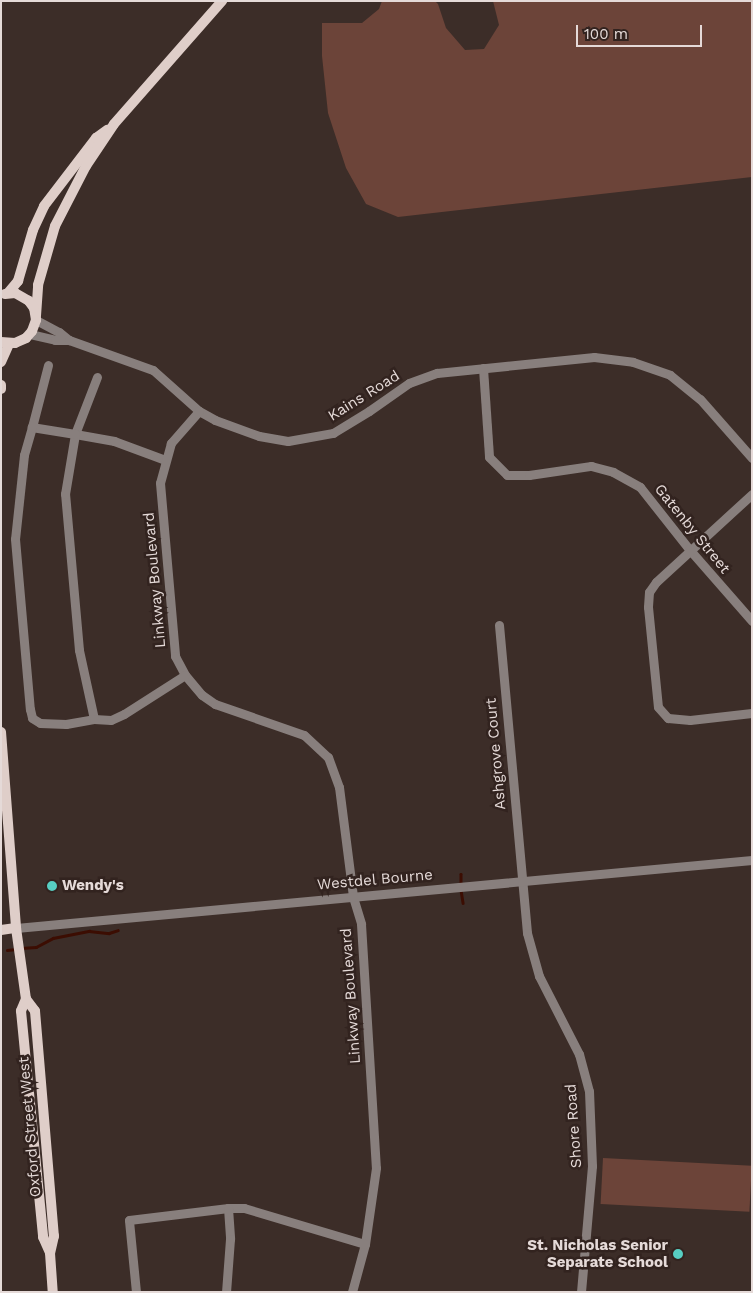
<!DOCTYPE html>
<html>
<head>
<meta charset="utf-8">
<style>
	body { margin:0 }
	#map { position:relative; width:753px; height:1293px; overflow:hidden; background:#3c2d28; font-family:"Work Sans",sans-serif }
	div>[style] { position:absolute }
	.green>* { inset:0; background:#6c4439; transform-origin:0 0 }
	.stream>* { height:2.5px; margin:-1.25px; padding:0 1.25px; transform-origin:1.25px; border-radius:1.25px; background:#3c0d02 }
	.minor>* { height:9px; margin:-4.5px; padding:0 4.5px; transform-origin:4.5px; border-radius:4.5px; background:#887f7d }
	.major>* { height:10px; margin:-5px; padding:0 5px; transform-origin:5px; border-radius:5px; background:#dfcec9 }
	.dots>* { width:14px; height:14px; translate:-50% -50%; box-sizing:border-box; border:2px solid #32231f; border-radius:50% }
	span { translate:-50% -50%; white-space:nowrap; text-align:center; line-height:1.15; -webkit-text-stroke:5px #32231f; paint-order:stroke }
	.street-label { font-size:15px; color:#e5dad8 }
	.poi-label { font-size:15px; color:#e5dad8; font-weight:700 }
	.left { translate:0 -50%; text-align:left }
	.right { translate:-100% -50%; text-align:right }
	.frame { position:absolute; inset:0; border:2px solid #e5dad8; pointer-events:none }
	.scale { position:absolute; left:576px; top:25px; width:126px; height:22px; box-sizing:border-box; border:2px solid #e5dad8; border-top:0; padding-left:6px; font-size:15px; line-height:18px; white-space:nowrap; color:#e5dad8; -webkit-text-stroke:4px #32231f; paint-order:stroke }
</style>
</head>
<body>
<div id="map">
	<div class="green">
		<i style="clip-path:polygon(382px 1px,435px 1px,438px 4px,446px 28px,465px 50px,484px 49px,499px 25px,493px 1px,752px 1px,752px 177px,398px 217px,366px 204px,346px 168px,328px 113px,322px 56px,322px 23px,362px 23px,379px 9px)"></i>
		<i style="left:603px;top:1158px;width:149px;height:46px;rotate:3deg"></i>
	</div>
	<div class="stream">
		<i style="left:461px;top:874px;width:10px;rotate:90deg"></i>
		<i style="left:461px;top:890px;width:13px;rotate:81deg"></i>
		<i style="left:21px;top:948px;width:15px;rotate:-4deg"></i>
		<i style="left:36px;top:947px;width:19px;rotate:-28deg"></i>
		<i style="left:53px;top:938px;width:37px;rotate:-11deg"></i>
		<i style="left:89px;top:931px;width:20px;rotate:6deg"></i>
		<i style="left:109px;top:933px;width:9px;rotate:-18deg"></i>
		<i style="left:7px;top:950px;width:9px;rotate:-6deg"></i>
	</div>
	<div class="minor">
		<i style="left:36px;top:320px;width:26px;rotate:28deg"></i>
		<i style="left:59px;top:332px;width:13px;rotate:39deg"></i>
		<i style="left:30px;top:334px;width:26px;rotate:13deg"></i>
		<i style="left:55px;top:340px;width:14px"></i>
		<i style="left:69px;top:340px;width:89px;rotate:19.7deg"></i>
		<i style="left:153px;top:370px;width:62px;rotate:41.7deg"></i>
		<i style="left:199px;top:411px;width:18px;rotate:29deg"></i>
		<i style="left:215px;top:420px;width:47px;rotate:20deg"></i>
		<i style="left:259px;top:436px;width:29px;rotate:10deg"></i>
		<i style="left:288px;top:441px;width:46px;rotate:-10.1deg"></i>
		<i style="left:333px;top:433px;width:42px;rotate:-31.4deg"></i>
		<i style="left:369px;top:411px;width:49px;rotate:-35deg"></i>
		<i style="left:409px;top:383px;width:30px;rotate:-20deg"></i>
		<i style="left:437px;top:373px;width:158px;rotate:-5.8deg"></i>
		<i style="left:594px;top:357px;width:39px;rotate:7deg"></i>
		<i style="left:633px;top:362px;width:39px;rotate:19deg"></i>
		<i style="left:670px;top:375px;width:38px;rotate:39deg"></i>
		<i style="left:700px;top:399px;width:79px;rotate:48.6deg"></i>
		<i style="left:483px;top:368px;width:89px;rotate:86.1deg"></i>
		<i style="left:489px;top:457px;width:25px;rotate:45deg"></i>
		<i style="left:507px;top:475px;width:22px"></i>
		<i style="left:529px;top:475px;width:63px;rotate:-8.3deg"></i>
		<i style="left:591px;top:466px;width:23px;rotate:15deg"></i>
		<i style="left:613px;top:472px;width:31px;rotate:29deg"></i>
		<i style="left:640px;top:487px;width:79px;rotate:51.7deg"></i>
		<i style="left:689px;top:549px;width:96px;rotate:48.8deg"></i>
		<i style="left:97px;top:377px;width:61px;rotate:111.1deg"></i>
		<i style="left:75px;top:434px;width:40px;rotate:10deg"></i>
		<i style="left:114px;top:441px;width:54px;rotate:20.4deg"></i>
		<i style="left:199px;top:411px;width:43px;rotate:131.2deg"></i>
		<i style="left:171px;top:443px;width:41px;rotate:105.4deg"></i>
		<i style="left:160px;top:483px;width:174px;rotate:85deg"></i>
		<i style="left:175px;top:656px;width:21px;rotate:62deg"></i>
		<i style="left:185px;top:675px;width:26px;rotate:50deg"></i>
		<i style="left:202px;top:695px;width:16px;rotate:35deg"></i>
		<i style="left:215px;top:704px;width:94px;rotate:19.2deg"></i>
		<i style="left:304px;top:735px;width:33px;rotate:43deg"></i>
		<i style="left:328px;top:757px;width:32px;rotate:70deg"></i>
		<i style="left:339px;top:787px;width:111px;rotate:82.7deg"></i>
		<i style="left:353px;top:897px;width:28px;rotate:73deg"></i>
		<i style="left:361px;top:924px;width:244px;rotate:86.5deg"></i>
		<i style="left:376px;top:1168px;width:77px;rotate:98.2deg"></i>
		<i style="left:365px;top:1244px;width:50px;rotate:105.2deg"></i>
		<i style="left:32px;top:427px;width:29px;rotate:106deg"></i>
		<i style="left:24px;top:455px;width:84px;rotate:96.1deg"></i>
		<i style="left:15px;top:539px;width:171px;rotate:85deg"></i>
		<i style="left:30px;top:709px;width:9px;rotate:77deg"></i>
		<i style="left:32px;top:718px;width:9px;rotate:32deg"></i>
		<i style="left:40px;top:723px;width:26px;rotate:2deg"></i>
		<i style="left:66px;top:724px;width:28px;rotate:-10deg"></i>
		<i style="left:94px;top:719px;width:71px;rotate:-102.3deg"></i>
		<i style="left:79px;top:650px;width:157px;rotate:-95.1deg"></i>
		<i style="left:65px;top:494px;width:61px;rotate:-80.5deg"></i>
		<i style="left:75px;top:434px;width:44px;rotate:-170.8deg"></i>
		<i style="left:32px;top:427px;width:64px;rotate:-75.5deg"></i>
		<i style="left:752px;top:494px;width:130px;rotate:137.5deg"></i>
		<i style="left:656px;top:582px;width:12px;rotate:125deg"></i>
		<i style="left:649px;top:592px;width:15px;rotate:94deg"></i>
		<i style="left:648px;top:607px;width:100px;rotate:84.3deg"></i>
		<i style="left:658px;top:707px;width:15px;rotate:48deg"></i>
		<i style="left:668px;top:718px;width:22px;rotate:5deg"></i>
		<i style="left:690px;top:720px;width:62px;rotate:-6.4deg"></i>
		<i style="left:499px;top:625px;width:309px;rotate:84.8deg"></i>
		<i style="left:527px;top:933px;width:45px;rotate:74.4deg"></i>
		<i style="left:539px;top:976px;width:88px;rotate:62.9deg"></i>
		<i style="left:579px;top:1054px;width:38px;rotate:75deg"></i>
		<i style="left:589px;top:1091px;width:75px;rotate:87.7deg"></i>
		<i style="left:592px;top:1166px;width:126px;rotate:95deg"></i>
		<i style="left:94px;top:719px;width:17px;rotate:3deg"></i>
		<i style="left:111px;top:720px;width:14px;rotate:-25deg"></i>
		<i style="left:124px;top:714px;width:72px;rotate:-32.6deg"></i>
		<i style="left:16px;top:928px;width:739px;rotate:-5.28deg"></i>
		<i style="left:228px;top:1208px;width:16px"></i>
		<i style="left:244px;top:1208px;width:126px;rotate:16.6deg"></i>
		<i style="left:136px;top:1292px;width:72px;rotate:-95.6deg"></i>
		<i style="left:129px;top:1220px;width:100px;rotate:-6.9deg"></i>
		<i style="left:228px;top:1208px;width:31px;rotate:86deg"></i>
		<i style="left:230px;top:1239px;width:53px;rotate:94.3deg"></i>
	</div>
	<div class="major">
		<i style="left:8px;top:293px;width:16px;rotate:-50deg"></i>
		<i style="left:18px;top:281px;width:53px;rotate:-73.6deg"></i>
		<i style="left:33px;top:230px;width:26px;rotate:-65deg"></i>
		<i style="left:44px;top:206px;width:86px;rotate:-52.6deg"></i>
		<i style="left:96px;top:138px;width:14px;rotate:-36deg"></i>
		<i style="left:36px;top:316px;width:31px;rotate:-86deg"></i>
		<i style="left:38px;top:285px;width:61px;rotate:-73.9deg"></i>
		<i style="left:55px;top:226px;width:68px;rotate:-62.7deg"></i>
		<i style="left:86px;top:166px;width:50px;rotate:-56.3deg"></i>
		<i style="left:114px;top:124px;width:164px;rotate:-48.7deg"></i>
		<i style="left:1px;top:342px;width:14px;rotate:4deg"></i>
		<i style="left:15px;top:343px;width:12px;rotate:-24deg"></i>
		<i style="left:26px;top:338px;width:9px;rotate:-49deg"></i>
		<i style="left:32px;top:331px;width:12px;rotate:-70deg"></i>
		<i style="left:36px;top:320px;width:12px;rotate:-99deg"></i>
		<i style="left:34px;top:308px;width:9px;rotate:-126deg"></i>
		<i style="left:29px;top:301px;width:16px;rotate:-150deg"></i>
		<i style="left:15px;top:293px;width:10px;rotate:174deg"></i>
		<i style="left:1px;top:362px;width:20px;rotate:-66deg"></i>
		<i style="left:1px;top:385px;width:4px;rotate:90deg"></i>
		<i style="left:1px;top:732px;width:197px;rotate:85.6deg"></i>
		<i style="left:16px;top:928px;width:72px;rotate:82deg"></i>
		<i style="left:26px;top:999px;width:15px;rotate:53deg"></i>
		<i style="left:35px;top:1011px;width:226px;rotate:85.2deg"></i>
		<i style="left:54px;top:1236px;width:17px;rotate:103deg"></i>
		<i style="left:1px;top:930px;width:15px;rotate:-8deg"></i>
		<i style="left:26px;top:999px;width:13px;rotate:113deg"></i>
		<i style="left:21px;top:1011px;width:227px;rotate:84.4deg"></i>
		<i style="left:43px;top:1237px;width:17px;rotate:66deg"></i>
		<i style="left:50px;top:1253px;width:39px;rotate:86deg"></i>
	</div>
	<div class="dots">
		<i style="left:52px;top:886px;background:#57cec2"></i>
		<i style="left:678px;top:1254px;background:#57cec2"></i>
	</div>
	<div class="street-label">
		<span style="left:364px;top:396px;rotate:-32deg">Kains Road</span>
		<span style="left:692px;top:529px;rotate:51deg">Gatenby Street</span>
		<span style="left:155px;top:580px;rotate:-95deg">Linkway Boulevard</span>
		<span style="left:496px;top:754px;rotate:-95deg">Ashgrove Court</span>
		<span style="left:375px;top:880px;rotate:-5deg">Westdel Bourne</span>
		<span style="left:351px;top:996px;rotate:-94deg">Linkway Boulevard</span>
		<span style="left:574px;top:1126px;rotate:-94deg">Shore Road</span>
		<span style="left:30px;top:1127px;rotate:-95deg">Oxford Street West</span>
	</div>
	<div class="poi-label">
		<span class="left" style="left:62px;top:886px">Wendy's</span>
		<span class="right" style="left:668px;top:1254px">St. Nicholas Senior<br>Separate School</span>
	</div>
	<div class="frame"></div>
	<div class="scale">100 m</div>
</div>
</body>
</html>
